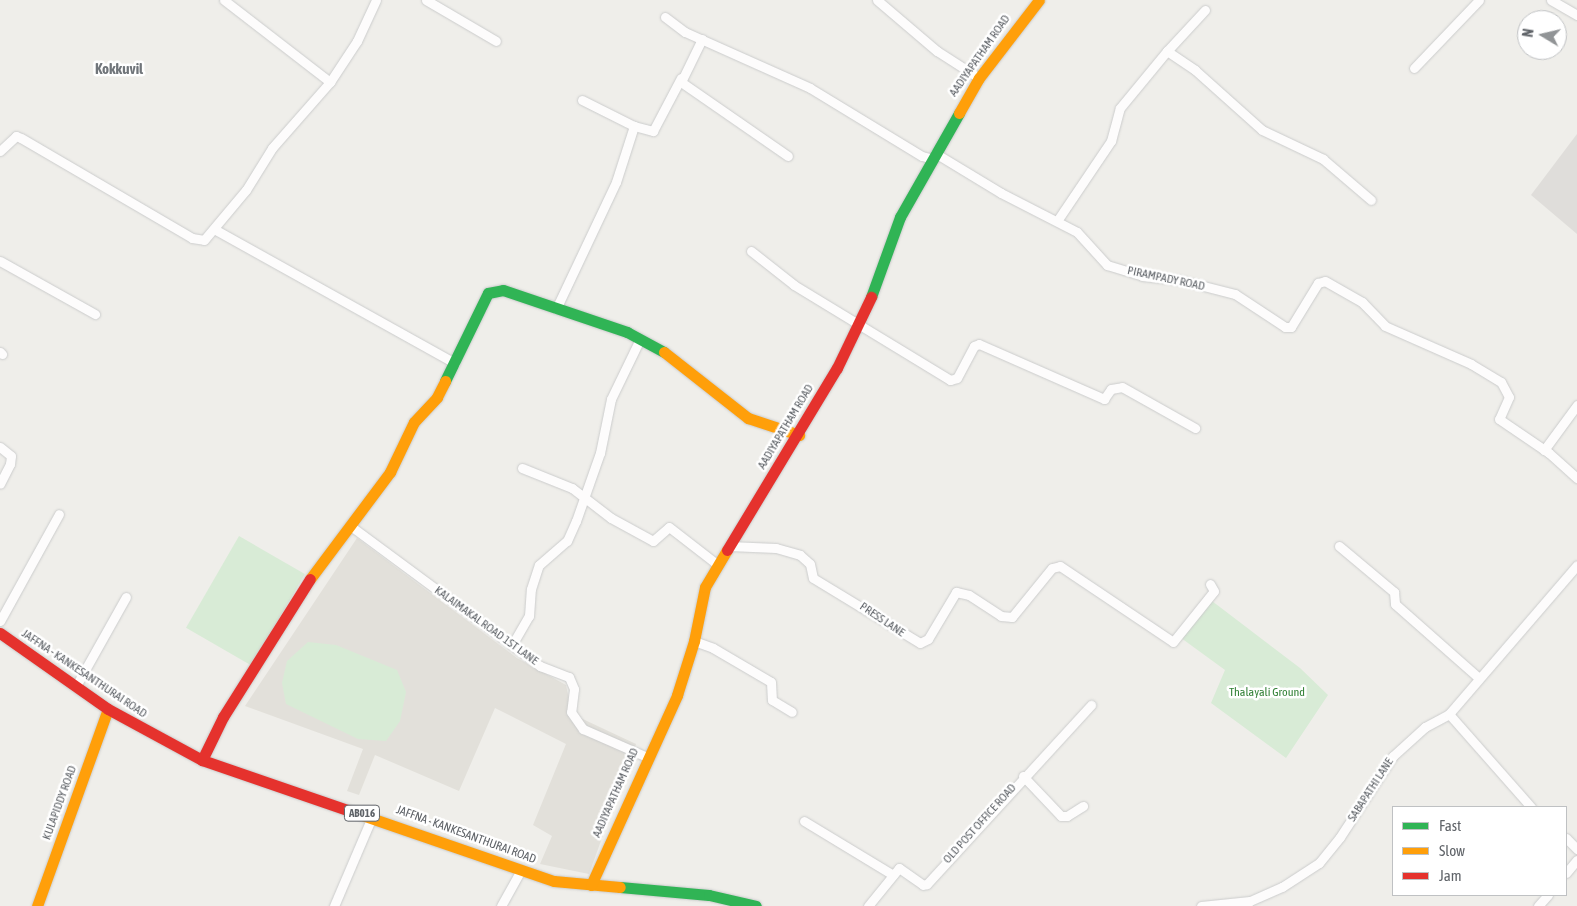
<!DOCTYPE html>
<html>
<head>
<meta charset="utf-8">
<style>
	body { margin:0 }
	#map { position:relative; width:1577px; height:906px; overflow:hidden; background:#efeeea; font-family:"Asap Condensed",sans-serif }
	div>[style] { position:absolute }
	.industrial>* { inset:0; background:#dfddda }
	.education>* { inset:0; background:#e2e0da }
	.green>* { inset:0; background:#d8ebd6; transform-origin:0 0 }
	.roads { filter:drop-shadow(0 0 1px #cbcccc) drop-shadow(0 0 1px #cbcccc) }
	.street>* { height:9px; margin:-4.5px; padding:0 4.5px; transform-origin:4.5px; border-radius:4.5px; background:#fdfcfc }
	.fast>* { height:11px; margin:-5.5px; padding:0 5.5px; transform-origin:5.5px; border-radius:5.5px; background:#30b455 }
	.slow>* { height:11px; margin:-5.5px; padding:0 5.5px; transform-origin:5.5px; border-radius:5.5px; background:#ff9f0a }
	.jam>* { height:11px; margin:-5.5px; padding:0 5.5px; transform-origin:5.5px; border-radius:5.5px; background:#e5322d }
	span { translate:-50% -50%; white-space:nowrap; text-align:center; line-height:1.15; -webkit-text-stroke:5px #fff; paint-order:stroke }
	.shield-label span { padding:1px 4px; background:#fff; border:1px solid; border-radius:4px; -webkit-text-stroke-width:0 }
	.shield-label { font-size:11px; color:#5f6368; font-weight:700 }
	.street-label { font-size:12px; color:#5f6368 }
	.park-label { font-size:12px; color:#348238 }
	.quarter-label { font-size:15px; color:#70757a; font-weight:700 }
	.legend { position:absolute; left:1392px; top:806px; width:175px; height:90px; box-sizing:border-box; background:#fff; border:1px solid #bfc1c3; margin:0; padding:6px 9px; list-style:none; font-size:15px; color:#5f6368 }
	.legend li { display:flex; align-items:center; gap:10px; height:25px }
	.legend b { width:25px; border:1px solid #bfc1c3 }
	.north { position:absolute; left:1517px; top:10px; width:50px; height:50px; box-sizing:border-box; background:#fff; border:1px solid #bfc1c3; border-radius:50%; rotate:279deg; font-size:14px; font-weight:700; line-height:20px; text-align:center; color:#5f6368 }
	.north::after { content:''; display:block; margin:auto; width:18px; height:22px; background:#919496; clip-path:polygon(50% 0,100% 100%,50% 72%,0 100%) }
</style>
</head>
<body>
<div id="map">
	<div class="industrial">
		<i style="clip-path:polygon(1577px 134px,1577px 234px,1531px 195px)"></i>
	</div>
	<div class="education">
		<i style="clip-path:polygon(357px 538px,517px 658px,566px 685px,572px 714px,636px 744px,589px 874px,540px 864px,552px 836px,533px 825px,566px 744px,495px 708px,459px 791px,375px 755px,359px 795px,347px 791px,363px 749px,245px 706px)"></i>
	</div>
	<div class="green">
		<i style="left:239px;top:536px;width:76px;height:106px;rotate:30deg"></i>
		<i style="clip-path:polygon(1212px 601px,1300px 668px,1328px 695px,1286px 758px,1211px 703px,1225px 670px,1177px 635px)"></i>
		<i style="clip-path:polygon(308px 642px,336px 645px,397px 670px,406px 692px,400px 721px,386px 741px,358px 739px,286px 704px,282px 683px,287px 661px)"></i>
	</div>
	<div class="roads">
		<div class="street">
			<i style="left:224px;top:0;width:134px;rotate:37.7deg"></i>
			<i style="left:426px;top:0;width:81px;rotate:30.4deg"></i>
			<i style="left:877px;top:0;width:79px;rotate:40.4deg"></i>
			<i style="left:937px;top:51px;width:50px;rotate:32.7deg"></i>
			<i style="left:1551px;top:0;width:30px;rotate:30deg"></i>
			<i style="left:1205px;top:10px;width:56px;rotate:132.8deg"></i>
			<i style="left:1167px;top:51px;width:34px;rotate:34deg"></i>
			<i style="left:1195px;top:70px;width:90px;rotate:41.8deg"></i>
			<i style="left:1262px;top:130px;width:68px;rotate:25.4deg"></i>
			<i style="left:1323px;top:159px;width:63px;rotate:40.5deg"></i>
			<i style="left:665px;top:17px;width:25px;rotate:37deg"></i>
			<i style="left:685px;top:32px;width:137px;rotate:24.1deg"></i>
			<i style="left:810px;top:88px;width:131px;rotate:31.3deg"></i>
			<i style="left:922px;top:156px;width:11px;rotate:15deg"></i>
			<i style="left:702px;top:39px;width:48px;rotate:116deg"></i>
			<i style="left:681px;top:82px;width:130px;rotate:34.7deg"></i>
			<i style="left:1414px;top:68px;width:94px;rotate:-46.3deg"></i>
			<i style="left:582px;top:100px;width:58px;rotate:26.6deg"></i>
			<i style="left:0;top:151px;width:22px;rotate:-43deg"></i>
			<i style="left:16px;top:136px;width:5px;rotate:22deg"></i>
			<i style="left:21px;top:138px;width:198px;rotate:30.3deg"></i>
			<i style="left:192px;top:238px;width:12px;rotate:9deg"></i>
			<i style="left:204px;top:240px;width:65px;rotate:-50deg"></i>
			<i style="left:246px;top:190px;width:49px;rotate:-58.2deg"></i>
			<i style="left:272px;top:148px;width:88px;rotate:-48.7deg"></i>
			<i style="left:330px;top:82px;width:49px;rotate:-56.6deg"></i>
			<i style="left:357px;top:41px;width:45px;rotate:-65.1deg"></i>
			<i style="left:935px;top:153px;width:77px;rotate:31.2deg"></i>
			<i style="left:1001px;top:193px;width:85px;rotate:27.2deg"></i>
			<i style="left:1077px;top:232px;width:45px;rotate:47.7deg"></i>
			<i style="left:1107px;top:265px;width:37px;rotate:17deg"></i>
			<i style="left:1142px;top:276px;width:38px;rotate:6deg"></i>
			<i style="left:1180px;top:280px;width:57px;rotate:14.3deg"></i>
			<i style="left:1235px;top:294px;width:60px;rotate:33.4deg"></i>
			<i style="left:1285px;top:327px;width:6px"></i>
			<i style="left:1291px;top:327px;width:52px;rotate:-58.5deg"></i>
			<i style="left:1318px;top:283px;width:7px;rotate:-16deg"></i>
			<i style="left:1325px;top:281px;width:43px;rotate:29.6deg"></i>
			<i style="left:1362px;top:302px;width:33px;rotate:46deg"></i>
			<i style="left:1385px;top:326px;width:94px;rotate:23.8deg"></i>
			<i style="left:1471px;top:364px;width:35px;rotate:31deg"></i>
			<i style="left:1501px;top:382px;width:17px;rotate:62deg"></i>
			<i style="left:1509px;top:397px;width:24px;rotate:114deg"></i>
			<i style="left:1499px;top:419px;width:60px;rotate:34.2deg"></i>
			<i style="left:1549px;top:453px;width:38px;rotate:42deg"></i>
			<i style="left:1057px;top:221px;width:97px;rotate:-56deg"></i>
			<i style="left:1111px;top:141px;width:34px;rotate:-75deg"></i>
			<i style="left:1120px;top:108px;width:74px;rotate:-50.5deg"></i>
			<i style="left:214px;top:229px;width:276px;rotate:29.1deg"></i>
			<i style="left:751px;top:251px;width:55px;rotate:38.3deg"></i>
			<i style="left:794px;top:285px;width:183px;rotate:31.3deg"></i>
			<i style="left:950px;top:380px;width:7px;rotate:-16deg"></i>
			<i style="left:957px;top:378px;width:36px;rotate:-62deg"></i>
			<i style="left:974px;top:346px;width:5px;rotate:-22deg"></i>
			<i style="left:979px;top:344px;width:137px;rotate:23.7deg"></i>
			<i style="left:1104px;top:399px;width:12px;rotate:-55deg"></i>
			<i style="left:1111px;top:389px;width:11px;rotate:-10deg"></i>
			<i style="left:1122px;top:387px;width:84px;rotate:29.3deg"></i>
			<i style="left:0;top:261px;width:109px;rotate:29.2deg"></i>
			<i style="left:556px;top:309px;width:140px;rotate:-64.7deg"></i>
			<i style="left:616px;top:182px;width:59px;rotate:-72.2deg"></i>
			<i style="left:634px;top:126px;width:20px;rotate:15deg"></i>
			<i style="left:653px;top:131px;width:60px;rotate:-62.2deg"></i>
			<i style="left:0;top:352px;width:3px;rotate:45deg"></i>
			<i style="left:0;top:447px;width:14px;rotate:39deg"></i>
			<i style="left:11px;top:456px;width:8px;rotate:97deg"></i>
			<i style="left:10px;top:464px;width:22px;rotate:117deg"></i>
			<i style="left:1544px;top:450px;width:56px;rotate:-53.7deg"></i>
			<i style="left:522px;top:468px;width:54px;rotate:21.8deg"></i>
			<i style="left:572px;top:488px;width:49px;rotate:37.6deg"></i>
			<i style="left:611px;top:518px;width:48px;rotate:28.7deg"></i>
			<i style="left:653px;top:541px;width:21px;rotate:-41deg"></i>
			<i style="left:669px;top:527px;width:62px;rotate:37.8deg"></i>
			<i style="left:352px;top:527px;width:234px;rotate:36.5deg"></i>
			<i style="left:540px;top:666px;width:31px;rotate:21deg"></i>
			<i style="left:569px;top:677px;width:13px;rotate:67deg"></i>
			<i style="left:574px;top:689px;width:23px;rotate:97deg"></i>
			<i style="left:571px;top:712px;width:21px;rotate:55deg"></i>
			<i style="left:583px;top:729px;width:70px;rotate:23.6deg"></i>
			<i style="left:729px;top:546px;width:47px;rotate:2.4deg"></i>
			<i style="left:776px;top:548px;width:25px;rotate:16deg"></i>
			<i style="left:800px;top:555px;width:13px;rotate:42deg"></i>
			<i style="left:810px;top:564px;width:14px;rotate:78deg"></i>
			<i style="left:813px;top:578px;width:125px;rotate:31.3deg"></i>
			<i style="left:920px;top:643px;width:9px;rotate:-27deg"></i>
			<i style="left:928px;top:639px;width:55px;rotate:-59.2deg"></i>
			<i style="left:956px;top:592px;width:13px;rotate:13deg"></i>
			<i style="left:969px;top:595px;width:38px;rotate:33deg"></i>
			<i style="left:1001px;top:616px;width:11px;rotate:5deg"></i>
			<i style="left:1012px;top:617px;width:63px;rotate:-50.8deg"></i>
			<i style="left:1052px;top:568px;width:8px;rotate:-14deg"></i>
			<i style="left:1060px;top:566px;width:136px;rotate:33.9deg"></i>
			<i style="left:1173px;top:642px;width:65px;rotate:-51.2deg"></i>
			<i style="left:1214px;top:591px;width:8px;rotate:-120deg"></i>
			<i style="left:1339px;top:546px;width:72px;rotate:39.9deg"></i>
			<i style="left:1394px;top:592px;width:12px;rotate:85deg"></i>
			<i style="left:1395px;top:604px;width:112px;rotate:41.4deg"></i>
			<i style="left:0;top:621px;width:122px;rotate:-61.1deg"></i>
			<i style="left:694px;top:641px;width:20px;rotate:20deg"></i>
			<i style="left:713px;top:648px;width:67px;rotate:30.4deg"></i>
			<i style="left:771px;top:682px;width:18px;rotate:87deg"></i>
			<i style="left:772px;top:700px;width:23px;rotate:31deg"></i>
			<i style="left:512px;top:645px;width:34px;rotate:-60deg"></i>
			<i style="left:529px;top:616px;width:27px;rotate:-86deg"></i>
			<i style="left:531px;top:589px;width:25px;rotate:-72deg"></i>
			<i style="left:539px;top:565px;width:37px;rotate:-41deg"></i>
			<i style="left:567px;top:541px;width:22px;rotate:-66deg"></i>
			<i style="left:576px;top:521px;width:72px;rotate:-70.6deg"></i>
			<i style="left:600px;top:453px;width:55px;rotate:-78.5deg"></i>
			<i style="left:611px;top:399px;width:67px;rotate:-64.2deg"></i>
			<i style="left:76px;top:686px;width:102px;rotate:-60.7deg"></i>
			<i style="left:1449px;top:714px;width:124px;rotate:48.6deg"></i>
			<i style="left:1023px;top:776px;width:55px;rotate:46.5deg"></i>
			<i style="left:1061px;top:816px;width:6px"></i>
			<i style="left:1067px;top:816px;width:19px;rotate:-32deg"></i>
			<i style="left:804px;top:821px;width:104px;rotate:31.2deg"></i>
			<i style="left:1566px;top:838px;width:16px;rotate:45deg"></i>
			<i style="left:1566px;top:873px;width:17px;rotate:-50deg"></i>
			<i style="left:334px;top:906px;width:97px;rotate:-66.9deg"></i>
			<i style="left:501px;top:906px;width:41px;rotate:-60.9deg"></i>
			<i style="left:868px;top:906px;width:49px;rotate:-50.8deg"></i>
			<i style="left:899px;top:868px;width:29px;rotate:35deg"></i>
			<i style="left:923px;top:885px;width:4px;rotate:-14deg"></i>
			<i style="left:927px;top:884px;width:243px;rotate:-47.5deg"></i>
			<i style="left:1201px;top:906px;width:49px;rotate:-5.8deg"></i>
			<i style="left:1250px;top:901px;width:35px;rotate:-24deg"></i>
			<i style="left:1282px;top:887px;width:44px;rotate:-33deg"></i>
			<i style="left:1319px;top:863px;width:33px;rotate:-51deg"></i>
			<i style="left:1340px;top:837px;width:97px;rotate:-56.8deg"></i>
			<i style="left:1393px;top:756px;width:43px;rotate:-42.2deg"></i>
			<i style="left:1425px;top:727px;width:27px;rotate:-28deg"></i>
			<i style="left:1449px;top:714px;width:196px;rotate:-49.3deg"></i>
			<i style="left:1538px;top:906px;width:15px;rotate:-48deg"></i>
		</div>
		<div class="fast">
			<i style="left:871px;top:297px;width:85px;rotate:-70.1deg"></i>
			<i style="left:900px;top:217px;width:120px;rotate:-60.4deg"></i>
			<i style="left:445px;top:381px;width:98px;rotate:-64deg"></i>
			<i style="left:488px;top:293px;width:15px;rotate:-11deg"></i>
			<i style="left:503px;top:290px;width:131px;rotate:18.7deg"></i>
			<i style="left:627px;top:332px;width:42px;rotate:28.4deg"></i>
			<i style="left:620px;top:887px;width:89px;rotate:5.1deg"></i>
			<i style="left:709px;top:895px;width:48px;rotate:13.2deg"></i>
		</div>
		<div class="slow">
			<i style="left:959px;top:113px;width:40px;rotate:-60.3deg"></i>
			<i style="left:979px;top:78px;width:98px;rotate:-52.4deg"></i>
			<i style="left:664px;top:352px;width:107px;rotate:38.2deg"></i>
			<i style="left:748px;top:418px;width:54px;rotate:18.4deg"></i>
			<i style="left:310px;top:579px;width:134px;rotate:-53.2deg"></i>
			<i style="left:390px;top:472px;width:55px;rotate:-64.4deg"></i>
			<i style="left:414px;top:422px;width:34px;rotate:-47deg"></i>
			<i style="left:437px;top:397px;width:18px;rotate:-63deg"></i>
			<i style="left:362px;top:815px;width:203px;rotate:19deg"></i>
			<i style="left:554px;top:881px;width:66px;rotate:5.2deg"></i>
			<i style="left:591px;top:885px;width:209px;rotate:-65.6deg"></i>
			<i style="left:677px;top:695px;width:57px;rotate:-72.5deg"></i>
			<i style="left:694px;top:641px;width:55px;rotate:-78.5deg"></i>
			<i style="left:705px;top:587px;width:43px;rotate:-59.3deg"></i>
			<i style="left:37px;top:906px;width:209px;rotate:-70.2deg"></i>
		</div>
		<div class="jam">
			<i style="left:727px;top:550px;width:213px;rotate:-58.9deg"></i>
			<i style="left:837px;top:368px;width:79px;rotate:-64.4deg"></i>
			<i style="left:0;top:633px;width:132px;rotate:35.1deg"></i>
			<i style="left:108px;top:709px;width:107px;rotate:28.5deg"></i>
			<i style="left:202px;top:760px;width:169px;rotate:19deg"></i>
			<i style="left:202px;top:760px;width:48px;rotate:-64deg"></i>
			<i style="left:223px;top:717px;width:163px;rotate:-57.8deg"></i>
		</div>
	</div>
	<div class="shield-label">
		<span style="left:362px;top:813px">AB016</span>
	</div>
	<div class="street-label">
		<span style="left:980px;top:56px;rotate:-55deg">AADIYAPATHAM ROAD</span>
		<span style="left:1166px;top:279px;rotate:12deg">PIRAMPADY ROAD</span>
		<span style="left:786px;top:427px;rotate:-59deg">AADIYAPATHAM ROAD</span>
		<span style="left:882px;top:620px;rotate:34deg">PRESS LANE</span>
		<span style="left:486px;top:626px;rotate:36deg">KALAIMAKAL ROAD 1ST LANE</span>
		<span style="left:84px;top:674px;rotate:34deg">JAFFNA - KANKESANTHURAI ROAD</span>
		<span style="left:1371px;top:790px;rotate:-57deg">SABAPATHI LANE</span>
		<span style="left:616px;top:793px;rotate:-66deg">AADIYAPATHAM ROAD</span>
		<span style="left:60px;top:803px;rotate:-70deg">KULAPIDDY ROAD</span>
		<span style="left:980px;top:824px;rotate:-48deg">OLD POST OFFICE ROAD</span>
		<span style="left:466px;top:835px;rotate:20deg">JAFFNA - KANKESANTHURAI ROAD</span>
	</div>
	<div class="park-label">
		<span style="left:1267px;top:693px">Thalayali Ground</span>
	</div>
	<div class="quarter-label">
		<span style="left:119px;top:69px">Kokkuvil</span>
	</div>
	<ul class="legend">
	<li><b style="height:6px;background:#30b455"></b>Fast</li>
	<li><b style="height:6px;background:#ff9f0a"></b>Slow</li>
	<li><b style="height:6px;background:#e5322d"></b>Jam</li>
	</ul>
	<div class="north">N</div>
</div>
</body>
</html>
